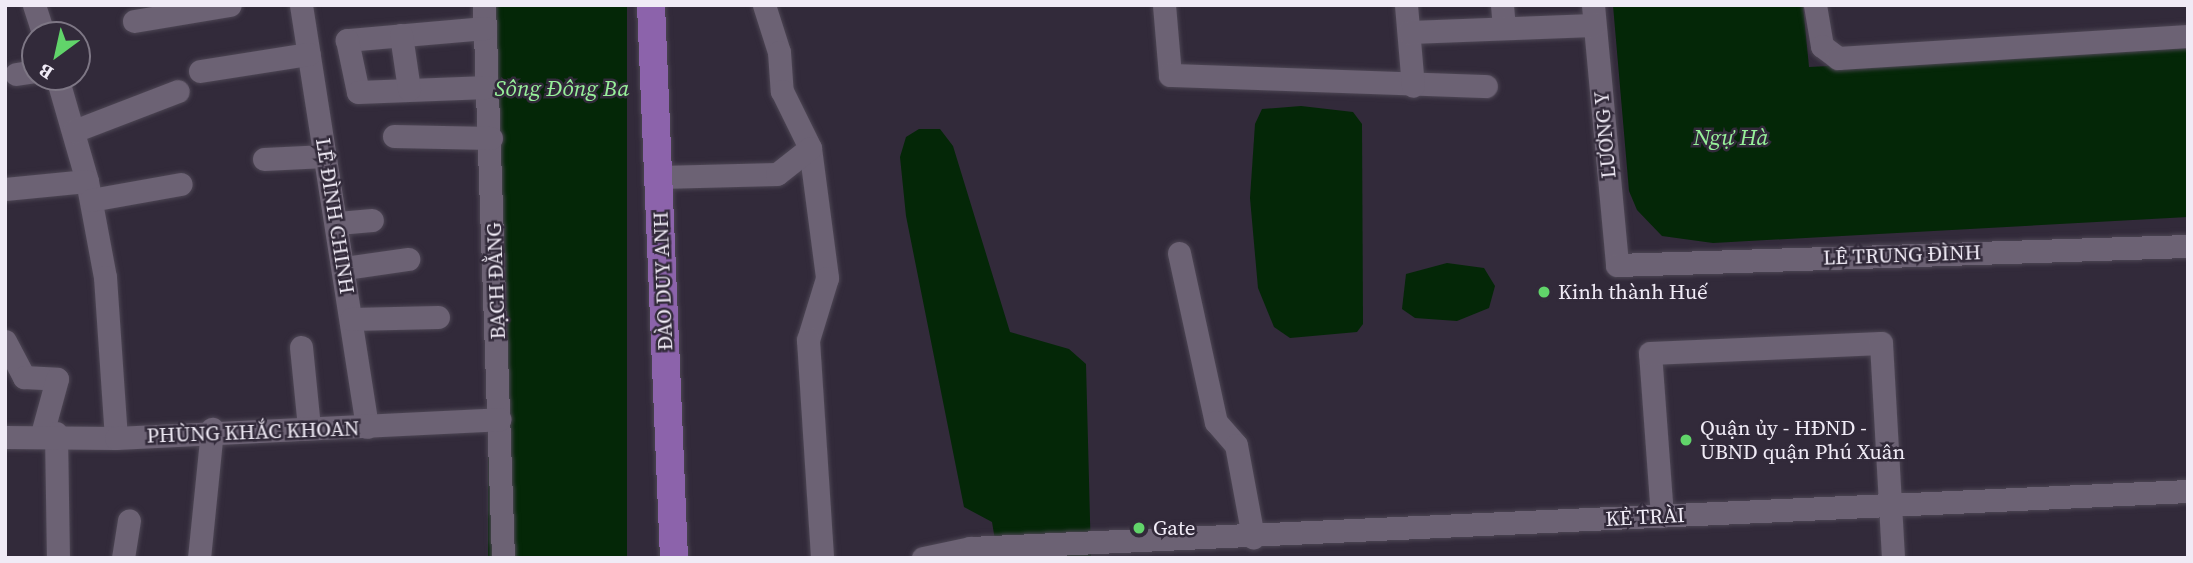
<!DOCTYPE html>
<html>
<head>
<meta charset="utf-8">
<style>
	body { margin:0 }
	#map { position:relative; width:2193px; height:563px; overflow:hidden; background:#322a3a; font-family:"Source Serif 4",serif }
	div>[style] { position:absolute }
	.water>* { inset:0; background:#042707; transform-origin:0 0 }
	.roads { filter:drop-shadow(0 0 2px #4d4654) drop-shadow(0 0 2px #4d4654) }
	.minor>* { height:23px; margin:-11.5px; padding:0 11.5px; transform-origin:11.5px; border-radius:11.5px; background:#6c6274 }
	.major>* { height:28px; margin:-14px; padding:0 14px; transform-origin:14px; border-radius:14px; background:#8c63ab }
	.dots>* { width:19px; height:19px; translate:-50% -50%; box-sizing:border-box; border:4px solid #322a3a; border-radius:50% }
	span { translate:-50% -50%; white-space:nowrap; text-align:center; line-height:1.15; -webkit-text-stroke:5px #322a3a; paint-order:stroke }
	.street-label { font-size:21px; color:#f0ebf6 }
	.poi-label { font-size:21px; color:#f0ebf6 }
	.left { translate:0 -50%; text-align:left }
	.water-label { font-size:23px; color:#97f09a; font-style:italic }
	.frame { position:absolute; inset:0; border:7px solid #f0ebf6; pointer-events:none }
	.north { position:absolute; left:21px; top:21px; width:70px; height:70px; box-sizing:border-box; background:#322a3a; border:2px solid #7e7785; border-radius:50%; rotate:213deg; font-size:19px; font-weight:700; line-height:28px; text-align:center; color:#f0ebf6 }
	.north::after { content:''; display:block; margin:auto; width:24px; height:32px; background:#61d46a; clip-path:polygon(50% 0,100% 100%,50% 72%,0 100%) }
</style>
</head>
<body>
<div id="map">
	<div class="water">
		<i style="left:488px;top:5px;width:139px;height:554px"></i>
		<i style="clip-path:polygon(1613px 5px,1803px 5px,1809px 67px,2188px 48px,2188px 217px,1713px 243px,1662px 236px,1637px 210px,1629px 191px)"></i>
		<i style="clip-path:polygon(1301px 106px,1353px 112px,1362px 124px,1363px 324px,1357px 332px,1290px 338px,1274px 327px,1258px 288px,1250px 198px,1255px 124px,1262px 109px)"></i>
		<i style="clip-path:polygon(919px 129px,940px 129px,953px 146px,1010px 332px,1069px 349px,1086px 364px,1091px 558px,998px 558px,992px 522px,964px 507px,906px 216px,900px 157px,906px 137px)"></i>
		<i style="clip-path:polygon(1447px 263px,1484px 268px,1495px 286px,1489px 308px,1457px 321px,1415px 318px,1402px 309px,1406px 274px)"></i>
	</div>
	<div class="roads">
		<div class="minor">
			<i style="left:34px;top:5px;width:32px;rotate:72deg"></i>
			<i style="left:301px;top:5px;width:427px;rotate:81.1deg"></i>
			<i style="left:484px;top:5px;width:553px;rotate:88.03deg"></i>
			<i style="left:764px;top:5px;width:49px;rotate:72.3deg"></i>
			<i style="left:779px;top:52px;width:39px;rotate:86deg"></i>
			<i style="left:782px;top:91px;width:64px;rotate:63.8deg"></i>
			<i style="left:810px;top:148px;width:131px;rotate:82.5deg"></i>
			<i style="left:827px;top:278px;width:65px;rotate:107deg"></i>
			<i style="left:808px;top:340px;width:218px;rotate:86.3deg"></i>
			<i style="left:1164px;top:5px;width:70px;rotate:85.1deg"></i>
			<i style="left:1170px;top:75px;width:316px;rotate:2deg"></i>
			<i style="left:1406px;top:5px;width:81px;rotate:85.1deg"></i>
			<i style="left:1502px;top:5px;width:23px;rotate:85deg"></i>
			<i style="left:1593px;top:5px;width:261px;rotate:84.7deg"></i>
			<i style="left:1617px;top:265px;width:571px;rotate:-1.91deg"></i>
			<i style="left:1815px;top:5px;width:42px;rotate:80.3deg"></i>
			<i style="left:1822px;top:46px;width:20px;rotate:37deg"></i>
			<i style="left:1838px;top:58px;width:351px;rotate:-3.6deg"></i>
			<i style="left:134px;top:21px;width:97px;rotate:-9.5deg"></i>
			<i style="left:485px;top:28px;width:139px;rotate:175deg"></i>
			<i style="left:347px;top:40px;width:53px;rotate:78.1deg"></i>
			<i style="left:358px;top:92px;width:129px;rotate:-2.2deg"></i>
			<i style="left:1409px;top:32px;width:185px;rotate:-2.2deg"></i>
			<i style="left:401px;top:35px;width:55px;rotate:81.6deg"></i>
			<i style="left:200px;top:71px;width:110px;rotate:-8.9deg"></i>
			<i style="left:16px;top:74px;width:19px;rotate:-9deg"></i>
			<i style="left:57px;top:77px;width:108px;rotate:73.9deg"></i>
			<i style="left:87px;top:181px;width:98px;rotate:79.4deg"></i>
			<i style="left:105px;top:277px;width:161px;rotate:86.1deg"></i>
			<i style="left:74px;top:131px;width:111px;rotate:-21deg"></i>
			<i style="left:394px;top:136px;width:97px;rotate:1.2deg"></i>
			<i style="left:264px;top:159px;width:61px;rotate:-2.8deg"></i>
			<i style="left:660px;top:177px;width:117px;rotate:-1.5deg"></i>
			<i style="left:777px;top:174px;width:42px;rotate:-38.2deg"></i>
			<i style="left:5px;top:189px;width:82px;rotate:-5.6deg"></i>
			<i style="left:91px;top:200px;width:91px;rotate:-10.1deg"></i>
			<i style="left:338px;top:223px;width:34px;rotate:-5deg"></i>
			<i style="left:1179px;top:253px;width:173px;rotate:77.7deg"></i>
			<i style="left:1216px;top:422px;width:30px;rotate:49deg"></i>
			<i style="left:1236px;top:445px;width:94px;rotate:79.5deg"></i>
			<i style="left:345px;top:268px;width:64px;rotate:-8.1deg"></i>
			<i style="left:351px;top:319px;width:87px;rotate:-1.3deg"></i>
			<i style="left:5px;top:341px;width:41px;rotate:62.2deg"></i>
			<i style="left:24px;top:377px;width:33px;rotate:3deg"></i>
			<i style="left:57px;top:379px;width:57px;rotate:105.3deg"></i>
			<i style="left:301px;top:347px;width:80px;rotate:84.3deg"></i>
			<i style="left:56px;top:433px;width:125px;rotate:89.1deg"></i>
			<i style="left:5px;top:437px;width:111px;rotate:0.5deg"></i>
			<i style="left:116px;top:438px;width:384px;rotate:-2.8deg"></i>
			<i style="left:1662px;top:516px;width:163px;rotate:-94.2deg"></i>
			<i style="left:1650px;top:353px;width:231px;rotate:-2.5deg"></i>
			<i style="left:1881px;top:343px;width:215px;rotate:86.8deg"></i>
			<i style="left:123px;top:558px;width:38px;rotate:-81deg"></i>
			<i style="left:199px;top:558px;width:130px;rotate:-84.2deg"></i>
			<i style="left:923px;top:558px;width:48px;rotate:-12deg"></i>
			<i style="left:970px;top:548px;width:1219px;rotate:-2.68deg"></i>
		</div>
		<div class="major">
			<i style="left:651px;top:5px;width:553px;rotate:87.62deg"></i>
		</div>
	</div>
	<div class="dots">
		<i style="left:1544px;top:292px;background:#61d46a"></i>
		<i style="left:1686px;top:440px;background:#61d46a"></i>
		<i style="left:1139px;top:528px;background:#61d46a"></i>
	</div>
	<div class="street-label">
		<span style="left:1605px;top:135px;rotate:-95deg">LƯƠNG Y</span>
		<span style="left:335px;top:216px;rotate:81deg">LÊ ĐÌNH CHINH</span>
		<span style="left:1902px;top:255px;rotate:-2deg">LÊ TRUNG ĐÌNH</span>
		<span style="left:496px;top:281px;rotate:-92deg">BẠCH ĐẰNG</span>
		<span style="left:663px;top:281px;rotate:-92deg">ĐÀO DUY ANH</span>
		<span style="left:253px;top:432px;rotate:-2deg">PHÙNG KHẮC KHOAN</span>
		<span style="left:1645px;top:517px;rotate:-3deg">KẺ TRÀI</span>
	</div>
	<div class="poi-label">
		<span class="left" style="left:1558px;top:292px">Kinh thành Huế</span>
		<span class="left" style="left:1700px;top:440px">Quận ủy - HĐND -<br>UBND quận Phú Xuân</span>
		<span class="left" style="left:1153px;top:528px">Gate</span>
	</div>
	<div class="water-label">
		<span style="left:562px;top:88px">Sông Đông Ba</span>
		<span style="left:1731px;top:137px">Ngự Hà</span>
	</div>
	<div class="frame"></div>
	<div class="north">B</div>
</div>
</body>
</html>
